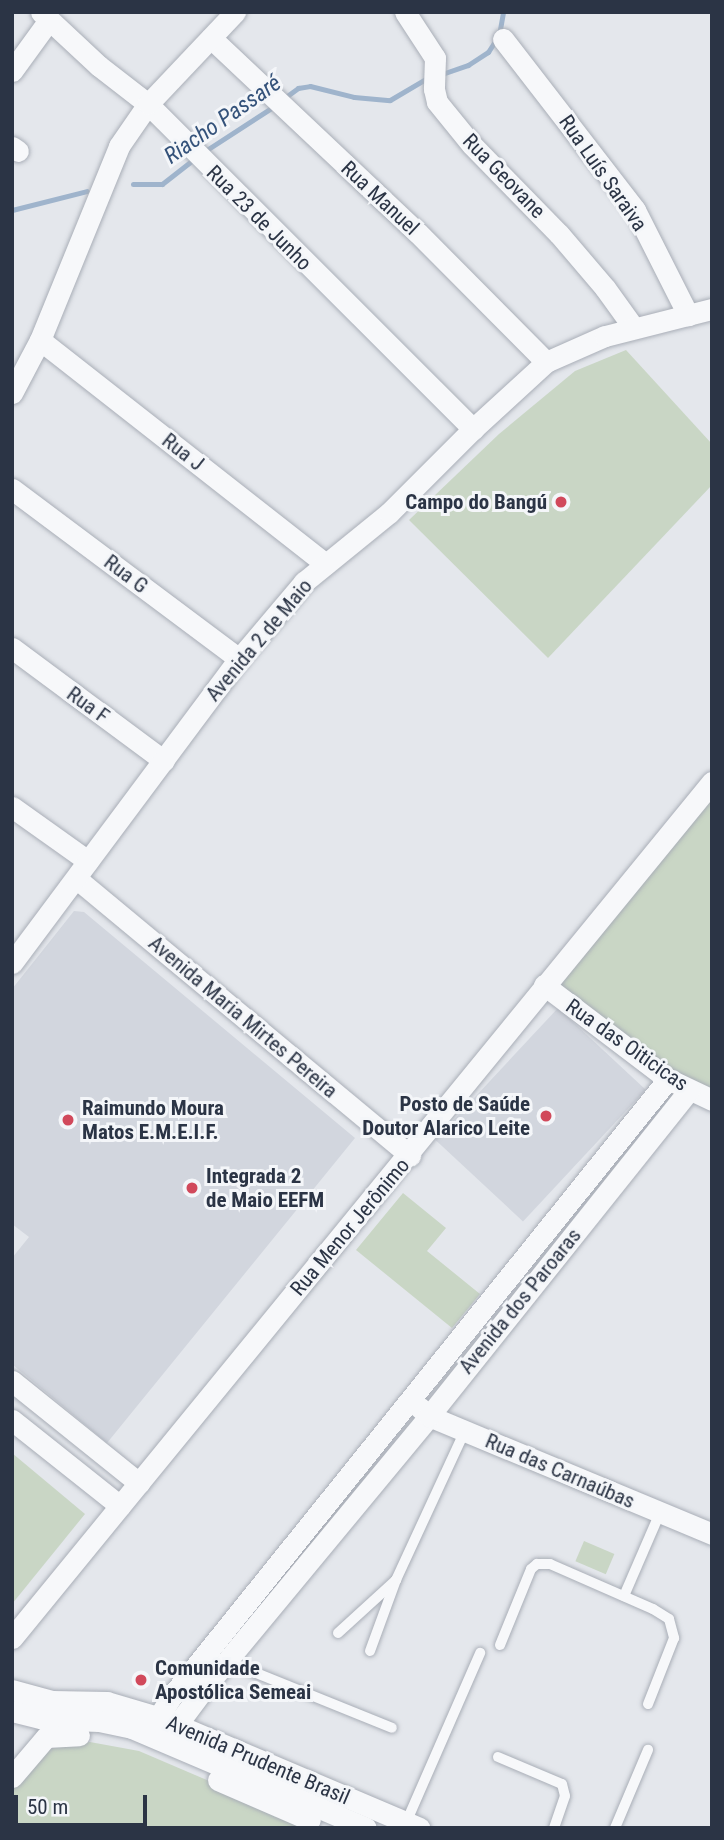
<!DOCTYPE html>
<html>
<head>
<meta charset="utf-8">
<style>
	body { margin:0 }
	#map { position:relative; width:724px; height:1840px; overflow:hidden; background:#e4e7ec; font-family:"Roboto Condensed",sans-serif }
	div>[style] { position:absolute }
	.built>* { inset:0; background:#d2d6de; transform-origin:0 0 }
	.green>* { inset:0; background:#c9d6c5; transform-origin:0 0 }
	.stream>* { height:5px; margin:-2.5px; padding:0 2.5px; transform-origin:2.5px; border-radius:2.5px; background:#9fb4cc }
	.roads { filter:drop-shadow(0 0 2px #a9aeb7) drop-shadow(0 0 2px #a9aeb7) }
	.lane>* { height:10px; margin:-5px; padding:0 5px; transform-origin:5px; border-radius:5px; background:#f7f8fa }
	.street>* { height:21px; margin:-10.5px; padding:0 10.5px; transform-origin:10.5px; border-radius:10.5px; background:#f7f8fa }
	.dots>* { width:19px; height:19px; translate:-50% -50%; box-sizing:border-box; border:4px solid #f4f6f9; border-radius:50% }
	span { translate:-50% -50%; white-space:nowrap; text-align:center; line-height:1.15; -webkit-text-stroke:6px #f4f6f9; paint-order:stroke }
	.street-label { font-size:21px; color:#2b3445 }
	.poi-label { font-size:21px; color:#2b3445; font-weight:700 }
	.right { translate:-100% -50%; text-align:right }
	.left { translate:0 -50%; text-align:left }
	.water-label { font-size:23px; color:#34527a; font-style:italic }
	.frame { position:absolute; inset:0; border:14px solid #2b3445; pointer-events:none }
	.scale { position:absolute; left:14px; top:1795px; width:133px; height:32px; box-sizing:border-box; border:4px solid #2b3445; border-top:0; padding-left:9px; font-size:21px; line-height:24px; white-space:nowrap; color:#2b3445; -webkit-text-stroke:5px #f4f6f9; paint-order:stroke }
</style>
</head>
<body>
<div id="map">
	<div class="built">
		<i style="clip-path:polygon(74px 911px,84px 912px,355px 1138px,107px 1443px,12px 1364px,12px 1258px,29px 1237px,12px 1224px,12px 989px)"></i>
		<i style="left:558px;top:1008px;width:120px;height:180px;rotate:43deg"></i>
	</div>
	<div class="green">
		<i style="clip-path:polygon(626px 350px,712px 444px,712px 485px,548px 658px,409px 520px,499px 434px,575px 371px)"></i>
		<i style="clip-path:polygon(712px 796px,712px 1093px,689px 1084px,555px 986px)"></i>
		<i style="clip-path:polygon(403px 1193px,446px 1228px,427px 1251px,480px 1294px,452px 1328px,356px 1250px)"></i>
		<i style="clip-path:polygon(12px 1453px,85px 1514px,12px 1604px)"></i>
		<i style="left:584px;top:1541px;width:33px;height:22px;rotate:23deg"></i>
		<i style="clip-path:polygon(90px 1742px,139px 1751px,319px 1828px,12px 1828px,12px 1787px,47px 1744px)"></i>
	</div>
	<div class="stream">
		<i style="left:439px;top:75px;width:31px;rotate:-19deg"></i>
		<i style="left:468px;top:65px;width:24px;rotate:-33deg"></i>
		<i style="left:488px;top:52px;width:20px;rotate:-57deg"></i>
		<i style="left:499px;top:35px;width:23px;rotate:-80deg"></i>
		<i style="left:283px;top:99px;width:19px;rotate:-36deg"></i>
		<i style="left:298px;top:88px;width:12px;rotate:-9deg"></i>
		<i style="left:310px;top:86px;width:45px;rotate:14deg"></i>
		<i style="left:354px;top:97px;width:36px;rotate:5deg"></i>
		<i style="left:390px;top:100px;width:45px;rotate:-30.5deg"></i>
		<i style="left:202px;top:153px;width:88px;rotate:-33deg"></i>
		<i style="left:133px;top:184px;width:29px"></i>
		<i style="left:162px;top:184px;width:41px;rotate:-38deg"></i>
		<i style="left:12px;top:210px;width:77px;rotate:-14.2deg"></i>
	</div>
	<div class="roads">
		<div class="lane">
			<i style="left:624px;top:1596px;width:90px;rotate:-66.6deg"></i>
			<i style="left:338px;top:1633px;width:79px;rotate:-42.4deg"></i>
			<i style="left:396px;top:1580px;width:164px;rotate:-65.2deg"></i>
			<i style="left:500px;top:1645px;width:82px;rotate:-67.8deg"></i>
			<i style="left:531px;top:1569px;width:8px;rotate:-40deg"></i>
			<i style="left:537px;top:1564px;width:13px"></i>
			<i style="left:550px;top:1564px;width:112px;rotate:23.6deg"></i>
			<i style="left:653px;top:1609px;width:19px;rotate:32deg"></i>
			<i style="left:669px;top:1619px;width:20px;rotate:75deg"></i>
			<i style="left:674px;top:1638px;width:71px;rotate:111.5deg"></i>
			<i style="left:370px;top:1651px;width:76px;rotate:-69.9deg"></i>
			<i style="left:224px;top:1660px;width:181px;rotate:22deg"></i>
			<i style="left:498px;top:1757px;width:69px;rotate:22.9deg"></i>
			<i style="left:562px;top:1784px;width:12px;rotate:76deg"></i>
			<i style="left:565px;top:1796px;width:34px;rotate:109deg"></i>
			<i style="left:405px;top:1825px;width:188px;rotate:-66.4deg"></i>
			<i style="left:615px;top:1828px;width:85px;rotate:-67.1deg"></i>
		</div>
		<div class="street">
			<i style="left:41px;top:12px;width:79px;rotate:43deg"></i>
			<i style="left:99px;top:66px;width:62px;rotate:37.8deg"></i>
			<i style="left:148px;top:104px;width:460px;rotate:45deg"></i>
			<i style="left:405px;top:12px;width:55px;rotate:56.9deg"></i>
			<i style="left:435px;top:58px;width:31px;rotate:92deg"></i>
			<i style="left:434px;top:89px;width:13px;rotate:77deg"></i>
			<i style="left:437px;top:102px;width:55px;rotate:50.9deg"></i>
			<i style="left:472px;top:145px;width:124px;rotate:45.7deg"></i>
			<i style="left:559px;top:234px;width:71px;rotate:49.6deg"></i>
			<i style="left:605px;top:288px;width:48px;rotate:54.3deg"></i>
			<i style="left:211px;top:38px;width:284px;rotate:43.3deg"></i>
			<i style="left:418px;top:233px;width:182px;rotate:45.2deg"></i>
			<i style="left:503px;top:39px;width:216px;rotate:52.3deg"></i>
			<i style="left:635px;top:210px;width:118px;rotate:63.2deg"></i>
			<i style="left:12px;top:71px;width:63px;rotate:-54deg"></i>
			<i style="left:12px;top:147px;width:7px;rotate:34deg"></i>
			<i style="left:40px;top:340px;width:363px;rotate:38.1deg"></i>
			<i style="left:12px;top:393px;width:60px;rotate:-62.2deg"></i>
			<i style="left:40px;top:340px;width:209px;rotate:-67.8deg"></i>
			<i style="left:119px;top:146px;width:51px;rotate:-55.4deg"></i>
			<i style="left:148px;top:104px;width:127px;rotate:-46.6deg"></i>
			<i style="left:12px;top:489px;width:284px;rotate:36.8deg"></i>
			<i style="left:12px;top:648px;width:189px;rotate:36.6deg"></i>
			<i style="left:12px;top:807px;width:93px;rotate:35.4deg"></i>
			<i style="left:77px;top:879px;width:433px;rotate:39.7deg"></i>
			<i style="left:12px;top:963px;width:379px;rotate:-53.3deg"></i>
			<i style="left:239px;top:659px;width:101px;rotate:-49.8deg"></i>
			<i style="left:304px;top:582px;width:109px;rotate:-39.1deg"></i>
			<i style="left:389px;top:513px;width:119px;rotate:-45deg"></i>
			<i style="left:473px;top:429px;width:99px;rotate:-42.5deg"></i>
			<i style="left:546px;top:362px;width:64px;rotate:-23.8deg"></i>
			<i style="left:605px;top:336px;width:110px;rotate:-14.2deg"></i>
			<i style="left:544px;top:985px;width:156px;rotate:37.2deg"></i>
			<i style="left:668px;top:1079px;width:49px;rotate:25.5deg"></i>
			<i style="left:12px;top:1381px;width:163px;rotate:38.8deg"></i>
			<i style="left:419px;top:1407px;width:13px;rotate:42deg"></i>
			<i style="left:429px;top:1416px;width:307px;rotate:22.6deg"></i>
			<i style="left:12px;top:1420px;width:138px;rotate:38.5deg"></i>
			<i style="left:12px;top:1638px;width:1106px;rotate:-50.73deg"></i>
			<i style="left:12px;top:1690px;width:41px;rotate:15.4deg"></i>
			<i style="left:52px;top:1701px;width:55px;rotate:1deg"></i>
			<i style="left:107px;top:1702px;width:53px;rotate:16.4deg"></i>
			<i style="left:158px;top:1717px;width:284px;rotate:23deg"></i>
			<i style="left:12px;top:1711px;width:32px;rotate:14deg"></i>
			<i style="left:43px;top:1719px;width:56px;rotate:2deg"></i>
			<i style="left:99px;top:1721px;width:34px;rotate:12deg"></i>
			<i style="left:132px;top:1728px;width:254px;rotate:23.1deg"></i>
			<i style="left:148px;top:1734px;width:44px;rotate:-58.1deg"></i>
			<i style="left:171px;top:1697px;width:793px;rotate:-51.19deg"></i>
			<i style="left:169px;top:1743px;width:23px;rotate:-65deg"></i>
			<i style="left:179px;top:1722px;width:45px;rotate:-53.1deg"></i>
			<i style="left:206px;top:1686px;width:350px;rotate:-50.4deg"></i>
			<i style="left:429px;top:1416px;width:417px;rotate:-51.4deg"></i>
			<i style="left:12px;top:1777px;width:52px;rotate:-49.6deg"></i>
			<i style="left:46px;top:1737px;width:33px;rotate:-3deg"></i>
			<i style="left:218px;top:1780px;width:100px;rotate:23.5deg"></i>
		</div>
	</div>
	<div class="dots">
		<i style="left:561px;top:502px;background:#d1495b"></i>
		<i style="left:546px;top:1116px;background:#d1495b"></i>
		<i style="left:68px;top:1120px;background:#d1495b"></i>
		<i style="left:192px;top:1188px;background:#d1495b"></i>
		<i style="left:141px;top:1680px;background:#d1495b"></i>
	</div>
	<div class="street-label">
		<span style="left:603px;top:173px;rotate:55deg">Rua Luís Saraiva</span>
		<span style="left:504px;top:176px;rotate:46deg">Rua Geovane</span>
		<span style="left:380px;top:198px;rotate:43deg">Rua Manuel</span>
		<span style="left:259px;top:218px;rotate:45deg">Rua 23 de Junho</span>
		<span style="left:183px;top:452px;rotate:38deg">Rua J</span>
		<span style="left:126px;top:574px;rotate:37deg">Rua G</span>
		<span style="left:259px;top:640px;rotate:-50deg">Avenida 2 de Maio</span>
		<span style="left:88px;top:705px;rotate:36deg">Rua F</span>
		<span style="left:243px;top:1017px;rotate:40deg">Avenida Maria Mirtes Pereira</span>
		<span style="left:627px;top:1045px;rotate:35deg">Rua das Oiticicas</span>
		<span style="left:350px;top:1227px;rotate:-50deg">Rua Menor Jerônimo</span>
		<span style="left:520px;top:1301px;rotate:-51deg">Avenida dos Paroaras</span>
		<span style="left:560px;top:1471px;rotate:23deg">Rua das Carnaúbas</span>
		<span style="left:258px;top:1760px;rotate:23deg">Avenida Prudente Brasil</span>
	</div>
	<div class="poi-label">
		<span class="right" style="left:547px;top:502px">Campo do Bangú</span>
		<span class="right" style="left:530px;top:1116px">Posto de Saúde<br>Doutor Alarico Leite</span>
		<span class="left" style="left:82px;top:1120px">Raimundo Moura<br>Matos E.M.E.I.F.</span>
		<span class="left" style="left:206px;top:1188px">Integrada 2<br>de Maio EEFM</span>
		<span class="left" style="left:155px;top:1680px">Comunidade<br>Apostólica Semeai</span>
	</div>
	<div class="water-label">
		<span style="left:223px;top:120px;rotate:-35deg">Riacho Passaré</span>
	</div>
	<div class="frame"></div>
	<div class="scale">50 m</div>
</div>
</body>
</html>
